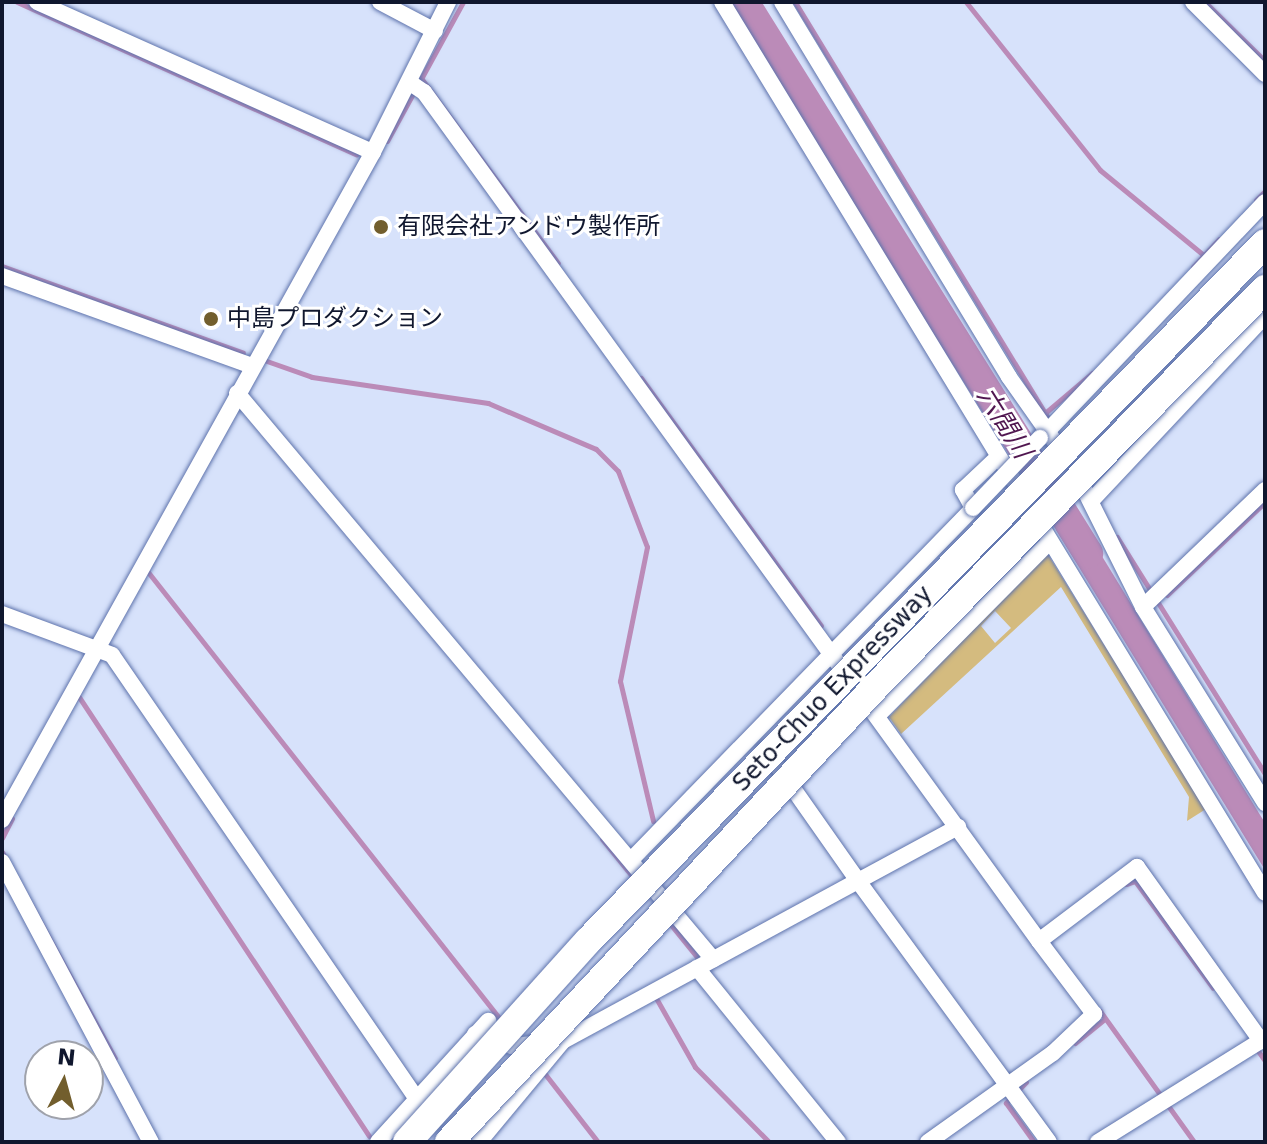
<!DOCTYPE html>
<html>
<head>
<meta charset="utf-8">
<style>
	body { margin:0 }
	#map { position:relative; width:1267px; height:1144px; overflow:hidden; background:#d7e2fb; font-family:"DejaVu Sans","Noto Sans JP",sans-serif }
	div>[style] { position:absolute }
	.green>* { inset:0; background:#d4bb7f }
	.water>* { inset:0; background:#bb8bb8 }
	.stream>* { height:5px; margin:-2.5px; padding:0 2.5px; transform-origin:2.5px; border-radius:2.5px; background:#bb8bb8 }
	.river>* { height:30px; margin:-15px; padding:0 15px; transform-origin:15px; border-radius:15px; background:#bb8bb8 }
	.roads { filter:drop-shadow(0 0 2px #5e73ac) drop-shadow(0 0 2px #5e73ac) }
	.minor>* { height:16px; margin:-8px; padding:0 8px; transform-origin:8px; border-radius:8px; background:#fff }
	.bridges { filter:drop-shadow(0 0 2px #5e73ac) drop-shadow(0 0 2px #5e73ac) }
	.minor-bridge>* { height:16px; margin:-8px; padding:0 8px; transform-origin:8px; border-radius:8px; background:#fff }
	.motorway-bridge>* { height:28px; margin:-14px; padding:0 14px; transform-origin:14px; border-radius:14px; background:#fff }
	.dots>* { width:22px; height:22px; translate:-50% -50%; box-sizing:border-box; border:4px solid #fff; border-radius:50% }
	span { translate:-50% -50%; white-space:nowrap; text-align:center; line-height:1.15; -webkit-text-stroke:6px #fff; paint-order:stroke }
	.poi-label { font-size:24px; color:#10172e }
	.left { translate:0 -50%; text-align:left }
	.street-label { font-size:24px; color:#10172e }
	.water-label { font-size:26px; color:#501650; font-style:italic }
	.frame { position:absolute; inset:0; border:4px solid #10172e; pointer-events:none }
	.north { position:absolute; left:24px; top:1040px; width:80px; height:80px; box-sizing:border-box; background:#fff; border:2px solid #9fa2ab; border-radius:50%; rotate:6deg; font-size:22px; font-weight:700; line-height:32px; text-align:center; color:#10172e }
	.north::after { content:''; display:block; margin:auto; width:28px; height:36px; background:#725e2d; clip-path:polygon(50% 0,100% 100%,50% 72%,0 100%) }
</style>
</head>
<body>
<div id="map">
	<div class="green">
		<i style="clip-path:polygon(evenodd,1047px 553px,1206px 809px,1187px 821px,1189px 797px,1061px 587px,901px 734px,889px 717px,1047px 553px,995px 611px,1011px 628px,995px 643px,981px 626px,995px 611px)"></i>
	</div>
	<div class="water">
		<i style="clip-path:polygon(1075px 512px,1265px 823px,1265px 870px,1056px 530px)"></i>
	</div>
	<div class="stream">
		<i style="left:17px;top:2px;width:372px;rotate:24.2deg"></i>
		<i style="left:795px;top:2px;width:485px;rotate:58.7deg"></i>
		<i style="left:966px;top:2px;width:215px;rotate:51.4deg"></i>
		<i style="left:1100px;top:170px;width:137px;rotate:39.4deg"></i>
		<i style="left:1205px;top:2px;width:84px;rotate:44.5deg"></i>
		<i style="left:421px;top:78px;width:230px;rotate:53.5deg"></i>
		<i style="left:387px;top:141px;width:158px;rotate:-61.3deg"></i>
		<i style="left:1256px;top:200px;width:13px;rotate:-45deg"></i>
		<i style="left:2px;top:266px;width:256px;rotate:19.8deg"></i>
		<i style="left:1193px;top:267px;width:38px;rotate:-47deg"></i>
		<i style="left:261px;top:359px;width:54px;rotate:19.4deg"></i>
		<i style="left:312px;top:377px;width:178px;rotate:8.4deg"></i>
		<i style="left:488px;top:403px;width:117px;rotate:23.1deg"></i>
		<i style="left:596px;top:449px;width:31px;rotate:45deg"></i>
		<i style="left:618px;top:471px;width:81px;rotate:69.1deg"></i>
		<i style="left:647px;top:547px;width:137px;rotate:101.4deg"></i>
		<i style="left:620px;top:681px;width:144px;rotate:76.7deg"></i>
		<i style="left:641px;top:378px;width:306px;rotate:54deg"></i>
		<i style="left:1045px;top:413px;width:62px;rotate:-40.4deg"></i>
		<i style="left:1117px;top:537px;width:279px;rotate:58deg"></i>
		<i style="left:148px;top:572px;width:575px;rotate:51.78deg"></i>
		<i style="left:1167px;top:595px;width:135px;rotate:-43.5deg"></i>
		<i style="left:79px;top:697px;width:526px;rotate:56.55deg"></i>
		<i style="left:2px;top:838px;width:22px;rotate:-63deg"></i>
		<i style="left:602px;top:839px;width:54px;rotate:51deg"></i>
		<i style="left:2px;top:852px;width:235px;rotate:61.3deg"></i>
		<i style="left:1126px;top:884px;width:9px;rotate:-18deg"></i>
		<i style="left:1135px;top:881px;width:132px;rotate:53.9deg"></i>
		<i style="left:667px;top:920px;width:54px;rotate:51deg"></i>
		<i style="left:656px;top:998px;width:79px;rotate:60.5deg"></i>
		<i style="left:695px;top:1067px;width:105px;rotate:45.4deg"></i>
		<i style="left:1100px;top:1011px;width:161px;rotate:54.3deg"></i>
		<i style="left:1075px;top:1043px;width:38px;rotate:-39deg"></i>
		<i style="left:1256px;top:1048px;width:16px;rotate:55deg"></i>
		<i style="left:545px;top:1074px;width:86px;rotate:52.1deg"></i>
		<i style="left:1026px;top:1082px;width:29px;rotate:134deg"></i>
		<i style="left:1006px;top:1103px;width:48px;rotate:54.3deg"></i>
	</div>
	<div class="river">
		<i style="left:744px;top:2px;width:650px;rotate:58.02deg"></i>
	</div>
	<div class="roads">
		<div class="minor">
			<i style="left:37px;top:2px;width:368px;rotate:24.1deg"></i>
			<i style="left:380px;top:2px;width:62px;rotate:27.8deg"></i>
			<i style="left:722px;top:2px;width:1043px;rotate:58.64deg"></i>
			<i style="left:782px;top:2px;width:438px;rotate:58.8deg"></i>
			<i style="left:1009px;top:377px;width:95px;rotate:54.8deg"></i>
			<i style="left:1193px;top:2px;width:102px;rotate:45deg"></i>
			<i style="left:409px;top:82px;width:18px;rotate:34deg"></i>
			<i style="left:424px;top:92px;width:1048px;rotate:54.08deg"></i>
			<i style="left:1039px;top:941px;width:123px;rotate:-37.1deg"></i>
			<i style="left:1137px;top:867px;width:214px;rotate:54.5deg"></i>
			<i style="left:2px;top:276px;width:266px;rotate:19.8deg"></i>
			<i style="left:237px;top:393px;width:740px;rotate:49.94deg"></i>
			<i style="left:1042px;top:437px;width:324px;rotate:-46.5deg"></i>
			<i style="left:1077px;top:475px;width:148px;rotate:63.4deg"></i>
			<i style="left:1143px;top:607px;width:231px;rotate:58.1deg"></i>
			<i style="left:1092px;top:500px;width:253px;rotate:-46.8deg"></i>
			<i style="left:1143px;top:607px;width:169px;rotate:-43.8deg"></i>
			<i style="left:2px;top:614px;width:117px;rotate:20.4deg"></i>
			<i style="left:112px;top:655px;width:565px;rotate:55.52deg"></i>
			<i style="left:878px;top:715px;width:243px;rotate:-45.3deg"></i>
			<i style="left:766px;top:750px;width:160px;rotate:54.9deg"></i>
			<i style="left:858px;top:881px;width:114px;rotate:-28.4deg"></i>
			<i style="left:2px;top:820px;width:764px;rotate:-60.95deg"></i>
			<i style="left:373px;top:152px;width:168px;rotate:-63.4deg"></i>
			<i style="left:631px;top:860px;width:491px;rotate:-45.8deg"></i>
			<i style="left:973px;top:508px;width:21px;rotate:-119deg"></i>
			<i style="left:963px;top:490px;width:47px;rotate:-43.3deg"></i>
			<i style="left:2px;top:862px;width:317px;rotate:62deg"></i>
			<i style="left:697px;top:968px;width:224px;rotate:51deg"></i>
			<i style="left:475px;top:1034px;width:39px;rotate:18deg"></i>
			<i style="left:512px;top:1046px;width:51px;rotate:-5.6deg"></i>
			<i style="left:563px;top:1041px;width:336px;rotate:-28.5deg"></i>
			<i style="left:858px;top:881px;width:323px;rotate:53.8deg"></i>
			<i style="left:378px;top:1142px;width:164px;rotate:-47.7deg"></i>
			<i style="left:479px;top:1142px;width:130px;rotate:-50.3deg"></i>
			<i style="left:928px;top:1142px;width:153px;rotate:-35.5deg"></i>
			<i style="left:1053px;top:1053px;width:57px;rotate:-43.6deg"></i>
			<i style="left:1094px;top:1014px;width:91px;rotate:-127deg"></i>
			<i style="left:1098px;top:1142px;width:197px;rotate:-31.9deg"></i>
		</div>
	</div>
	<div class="bridges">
		<div class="minor-bridge">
			<i style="left:973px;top:508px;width:97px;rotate:-46.3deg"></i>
		</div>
		<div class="motorway-bridge">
			<i style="left:407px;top:1142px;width:270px;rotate:-48deg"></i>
			<i style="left:588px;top:941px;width:972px;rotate:-45.87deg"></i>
			<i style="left:449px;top:1142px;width:628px;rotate:-46.87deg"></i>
			<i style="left:878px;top:684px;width:553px;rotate:-45.59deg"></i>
		</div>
	</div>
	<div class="dots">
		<i style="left:381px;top:227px;background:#725e2d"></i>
		<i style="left:211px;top:319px;background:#725e2d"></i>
	</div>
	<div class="poi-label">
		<span class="left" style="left:397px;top:227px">有限会社アンドウ製作所</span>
		<span class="left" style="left:227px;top:319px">中島プロダクション</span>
	</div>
	<div class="street-label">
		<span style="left:833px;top:689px;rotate:-46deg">Seto-Chuo Expressway</span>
	</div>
	<div class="water-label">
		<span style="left:1004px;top:423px;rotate:58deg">六間川</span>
	</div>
	<div class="frame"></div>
	<div class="north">N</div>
</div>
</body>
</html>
